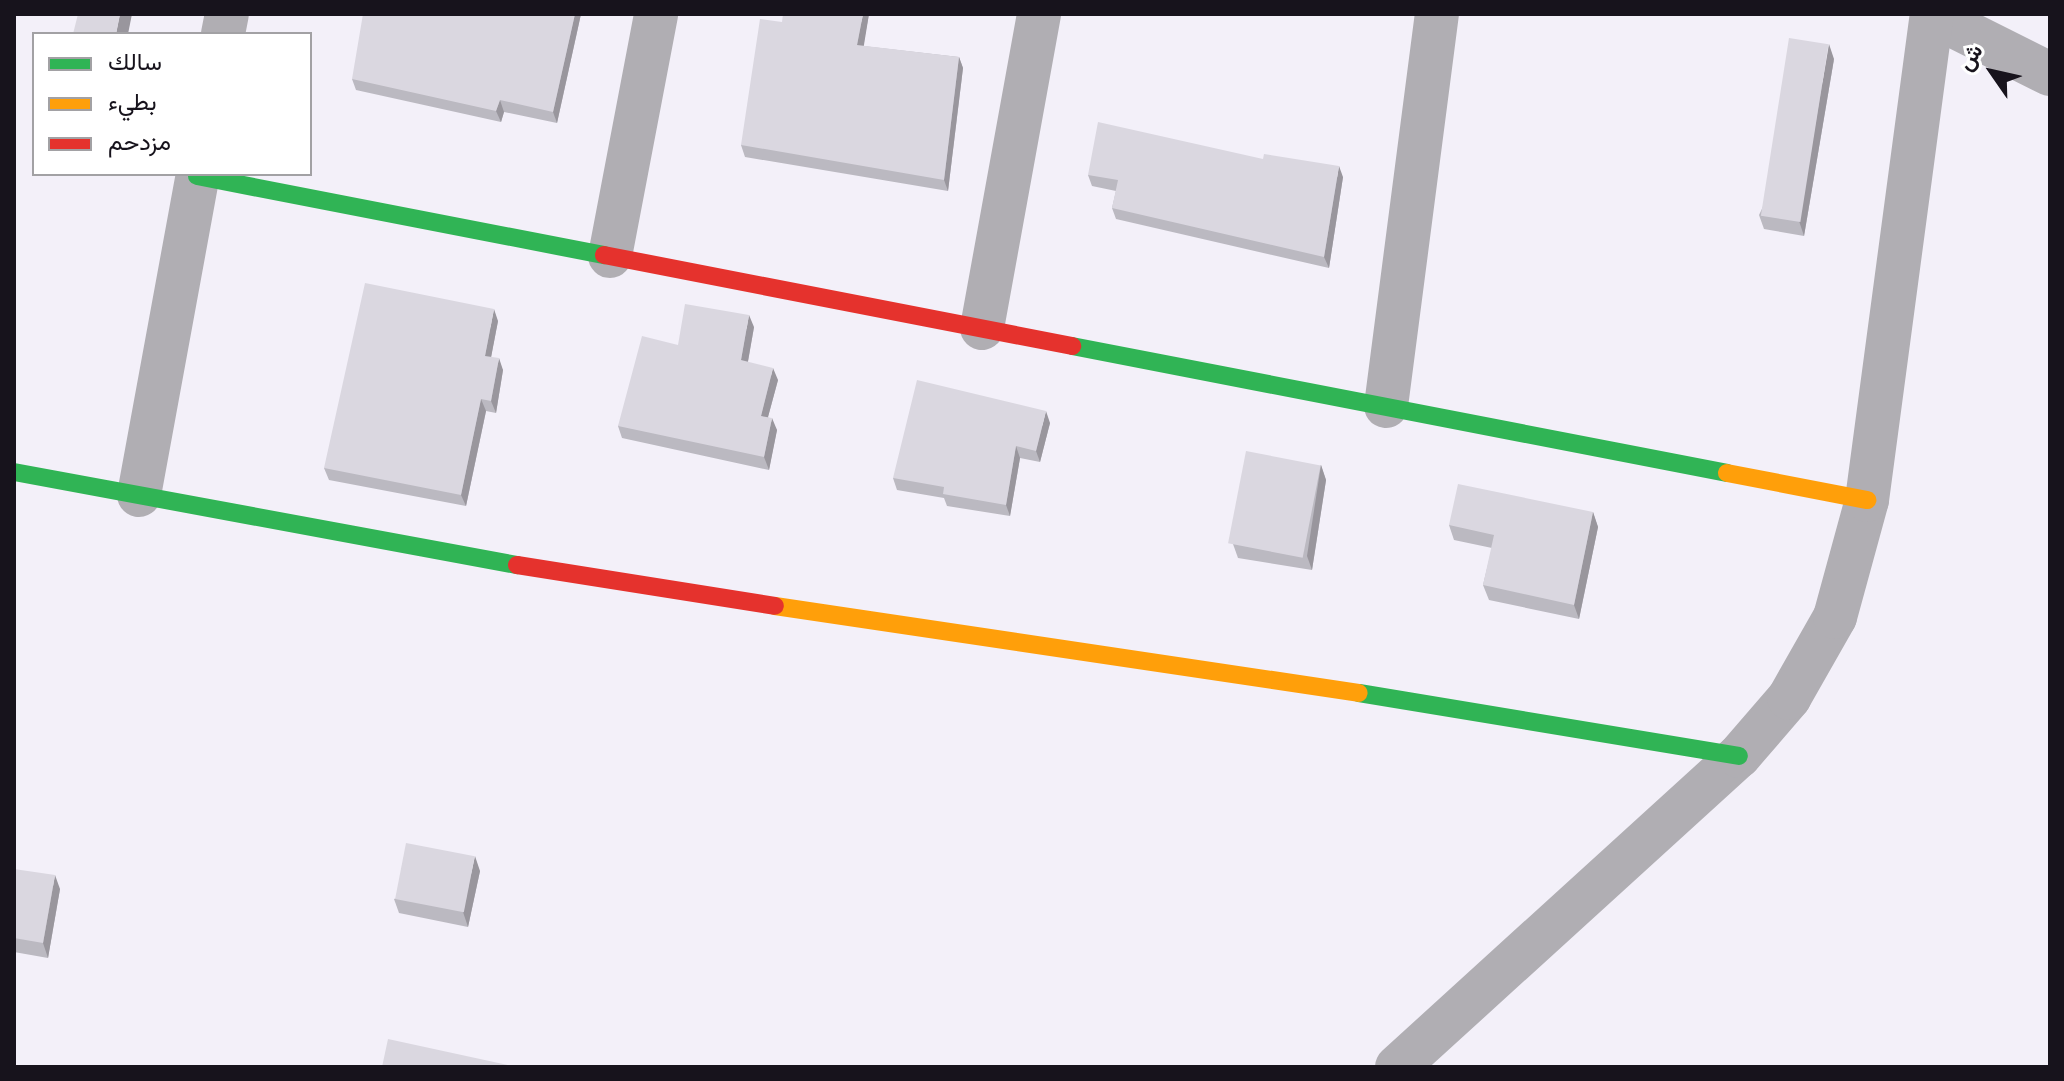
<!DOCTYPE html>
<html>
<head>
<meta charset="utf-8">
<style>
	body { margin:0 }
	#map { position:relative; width:2064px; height:1081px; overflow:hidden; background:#f3f0f9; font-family:Georgia,Vazirmatn,serif }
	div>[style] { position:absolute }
	.street>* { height:44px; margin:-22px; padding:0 22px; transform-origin:22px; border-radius:22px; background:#b0aeb3 }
	.fast>* { height:18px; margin:-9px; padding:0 9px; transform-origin:9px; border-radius:9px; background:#30b455 }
	.slow>* { height:18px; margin:-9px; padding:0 9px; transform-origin:9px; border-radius:9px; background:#ff9f0a }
	.jam>* { height:18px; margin:-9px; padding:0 9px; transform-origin:9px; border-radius:9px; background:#e5322d }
	.wall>* { inset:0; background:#bbb9c1 }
	.shaded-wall>* { inset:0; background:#99969d }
	.building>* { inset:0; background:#dad7e0; transform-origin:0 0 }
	span { translate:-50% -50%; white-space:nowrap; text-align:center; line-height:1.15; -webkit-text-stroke:7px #fff; paint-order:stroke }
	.frame { position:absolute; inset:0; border:16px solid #17131c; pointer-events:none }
	.legend { position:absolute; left:32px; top:32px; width:280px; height:144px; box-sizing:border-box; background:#fff; border:2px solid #a2a1a4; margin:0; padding:10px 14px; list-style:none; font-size:24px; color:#17131c }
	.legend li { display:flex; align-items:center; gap:16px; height:40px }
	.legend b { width:40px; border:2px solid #a2a1a4 }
	.north { position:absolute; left:1952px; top:32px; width:80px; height:80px; -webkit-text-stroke:6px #fff; paint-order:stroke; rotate:304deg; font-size:22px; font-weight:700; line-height:32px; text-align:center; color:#17131c }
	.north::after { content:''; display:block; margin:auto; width:28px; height:36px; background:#17131c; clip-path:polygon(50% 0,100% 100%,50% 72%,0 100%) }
</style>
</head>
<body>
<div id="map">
	<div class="street">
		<i style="left:1932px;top:15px;width:132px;rotate:26.6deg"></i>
		<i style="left:223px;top:34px;width:20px;rotate:-79deg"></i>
		<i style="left:610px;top:256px;width:246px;rotate:-79.2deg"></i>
		<i style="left:982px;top:328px;width:319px;rotate:-79.7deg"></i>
		<i style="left:1386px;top:406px;width:395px;rotate:-82.6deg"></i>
		<i style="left:139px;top:495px;width:326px;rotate:-79.6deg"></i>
		<i style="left:1397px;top:1067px;width:462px;rotate:-42.3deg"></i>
		<i style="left:1739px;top:756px;width:77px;rotate:-49.2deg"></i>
		<i style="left:1789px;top:698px;width:93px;rotate:-60.4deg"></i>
		<i style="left:1835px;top:617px;width:121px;rotate:-74.7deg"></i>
		<i style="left:1867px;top:500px;width:490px;rotate:-82.4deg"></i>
	</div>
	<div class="fast">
		<i style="left:197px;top:176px;width:415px;rotate:11deg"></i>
		<i style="left:1072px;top:346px;width:667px;rotate:10.97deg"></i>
		<i style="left:14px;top:472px;width:512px;rotate:10.48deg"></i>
		<i style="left:1359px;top:693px;width:385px;rotate:9.4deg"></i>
	</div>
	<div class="slow">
		<i style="left:1727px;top:473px;width:143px;rotate:10.9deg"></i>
		<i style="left:775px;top:606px;width:590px;rotate:8.47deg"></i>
	</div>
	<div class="jam">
		<i style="left:604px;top:255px;width:477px;rotate:11deg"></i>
		<i style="left:517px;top:565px;width:261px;rotate:9deg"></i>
	</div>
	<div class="wall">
		<i style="clip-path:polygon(581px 14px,557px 123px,504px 112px,501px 122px,356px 90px,352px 79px)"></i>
		<i style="clip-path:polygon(869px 14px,863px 46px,959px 57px,963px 68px,948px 191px,745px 157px,741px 145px)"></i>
		<i style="clip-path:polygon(1834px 59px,1804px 236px,1764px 229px,1759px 215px)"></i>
		<i style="clip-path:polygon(1088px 175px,1343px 177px,1329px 268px,1116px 219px,1112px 208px,1116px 191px,1092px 186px)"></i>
		<i style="clip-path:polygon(498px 321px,491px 357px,503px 370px,496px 413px,486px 411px,466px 506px,329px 480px,324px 468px)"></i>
		<i style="clip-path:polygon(754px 327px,748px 362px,778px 380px,768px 417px,777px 430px,769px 470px,622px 438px,618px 426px,678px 345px)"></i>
		<i style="clip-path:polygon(1050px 423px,1040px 462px,1020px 458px,1010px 516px,947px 506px,944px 498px,897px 490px,893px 478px)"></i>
		<i style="clip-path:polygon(1321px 465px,1326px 480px,1312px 570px,1238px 558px,1233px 544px)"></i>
		<i style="clip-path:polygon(1593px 512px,1598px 527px,1579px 619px,1489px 600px,1483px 585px,1492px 548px,1454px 540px,1449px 525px)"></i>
		<i style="clip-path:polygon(14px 869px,60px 889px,48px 958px,14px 952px)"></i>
		<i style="clip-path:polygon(480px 871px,468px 927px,399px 913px,394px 899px)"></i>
	</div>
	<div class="shaded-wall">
		<i style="clip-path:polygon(120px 14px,132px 14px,128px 34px,116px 34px)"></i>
		<i style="clip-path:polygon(575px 14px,581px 14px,557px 123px,553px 112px)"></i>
		<i style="clip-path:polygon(863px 14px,869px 14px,862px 57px,857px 45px)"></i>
		<i style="clip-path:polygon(1829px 44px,1834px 59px,1804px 236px,1799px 221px)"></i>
		<i style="clip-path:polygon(959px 57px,963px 68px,948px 191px,944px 180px)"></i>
		<i style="clip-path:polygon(500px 100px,504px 112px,501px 122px,496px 111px)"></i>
		<i style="clip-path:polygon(1339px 166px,1343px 177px,1329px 268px,1324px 257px)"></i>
		<i style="clip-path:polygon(494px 309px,498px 321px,489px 368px,485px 356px)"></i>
		<i style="clip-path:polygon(749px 315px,754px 327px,746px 372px,741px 360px)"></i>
		<i style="clip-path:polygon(499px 358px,503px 370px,496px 413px,491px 401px)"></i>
		<i style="clip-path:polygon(773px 368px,778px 380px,765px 428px,761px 416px)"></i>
		<i style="clip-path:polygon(481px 399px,486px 411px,466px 506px,461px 495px)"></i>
		<i style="clip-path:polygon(1046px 411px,1050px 423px,1040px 462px,1036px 451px)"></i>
		<i style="clip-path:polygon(772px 418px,777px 430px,769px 470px,764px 457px)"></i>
		<i style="clip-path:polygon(1016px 446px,1020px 458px,1010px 516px,1006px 505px)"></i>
		<i style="clip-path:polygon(1321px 465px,1326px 480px,1312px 570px,1307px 556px)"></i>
		<i style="clip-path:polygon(1593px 512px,1598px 527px,1579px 619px,1574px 605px)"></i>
		<i style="clip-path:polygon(475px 856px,480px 871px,468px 927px,463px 912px)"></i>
		<i style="clip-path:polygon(55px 875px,60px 889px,48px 958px,43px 943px)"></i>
	</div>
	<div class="building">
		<i style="clip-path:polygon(78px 14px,120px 14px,116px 34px,73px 34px)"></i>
		<i style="clip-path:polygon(363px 14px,575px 14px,553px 112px,500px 100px,496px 111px,352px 79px)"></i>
		<i style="clip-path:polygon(783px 14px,863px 14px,857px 45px,959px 57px,944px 180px,741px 145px,760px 19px,782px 22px)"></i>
		<i style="left:1789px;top:38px;width:40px;height:180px;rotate:9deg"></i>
		<i style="clip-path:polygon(1098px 122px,1263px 159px,1264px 154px,1339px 166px,1324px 257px,1112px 208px,1118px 180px,1088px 175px)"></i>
		<i style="clip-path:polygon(365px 283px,494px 309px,485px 356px,499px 358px,491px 401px,481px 399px,461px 495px,324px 468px)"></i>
		<i style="clip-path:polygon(685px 304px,749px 315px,741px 360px,773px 368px,761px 416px,772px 418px,764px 457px,618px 426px,642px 336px,678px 345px)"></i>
		<i style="clip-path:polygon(917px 380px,1046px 411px,1036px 451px,1016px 446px,1006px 505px,943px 494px,944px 487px,893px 478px)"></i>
		<i style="left:1246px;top:451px;width:76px;height:94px;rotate:11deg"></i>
		<i style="clip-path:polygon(1458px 484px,1593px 512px,1574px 605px,1483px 585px,1494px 535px,1449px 525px)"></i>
		<i style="left:406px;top:843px;width:70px;height:57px;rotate:11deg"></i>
		<i style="clip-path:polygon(14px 869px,55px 875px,43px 943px,14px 938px)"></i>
		<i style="clip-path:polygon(388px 1039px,517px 1067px,382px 1067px)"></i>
	</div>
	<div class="frame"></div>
	<ul class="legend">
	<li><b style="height:10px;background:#30b455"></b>سالك</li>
	<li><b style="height:10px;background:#ff9f0a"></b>بطيء</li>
	<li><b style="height:10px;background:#e5322d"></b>مزدحم</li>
	</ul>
	<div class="north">ش</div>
</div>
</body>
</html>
